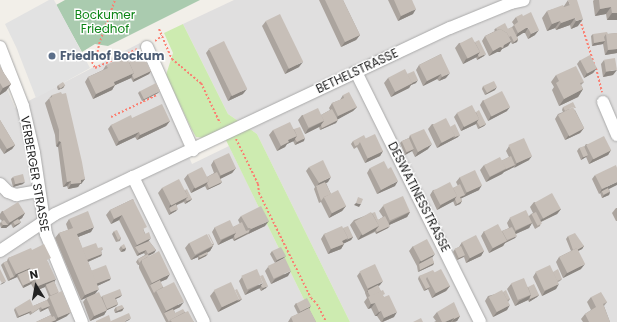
<!DOCTYPE html>
<html>
<head>
<meta charset="utf-8">
<style>
	body { margin:0 }
	#map { position:relative; width:617px; height:322px; overflow:hidden; background:#f2efe9; font-family:Poppins,sans-serif }
	div>[style] { position:absolute }
	.residential>* { inset:0; background:#e0dfdf }
	.grass>* { inset:0; background:#cdebb0 }
	.cemetery>* { inset:0; background:#aacbaf }
	.parking>* { inset:0; background:#e2e2e2 }
	.path>* { height:2px; margin-top:-1px; transform-origin:0; background:repeating-linear-gradient(90deg,#fa8072 0 2px,transparent 0 4px) }
	.roads { filter:drop-shadow(0 0 1px #a9a9a9) drop-shadow(0 0 1px #a9a9a9) }
	.minor>* { height:12px; margin:-6px; padding:0 6px; transform-origin:6px; border-radius:6px; background:#fff }
	.wall>* { inset:0; background:#aba49e }
	.shaded-wall>* { inset:0; background:#8b8681; transform-origin:0 0 }
	.building>* { inset:0; background:#c7bfb8; transform-origin:0 0 }
	.dots>* { width:11px; height:11px; translate:-50% -50%; box-sizing:border-box; border:2px solid #fff; border-radius:50% }
	span { translate:-50% -50%; white-space:nowrap; text-align:center; line-height:1.15; -webkit-text-stroke:3px #fff; paint-order:stroke }
	.park-label { font-size:12px; color:#0c8416 }
	.service-label { font-size:12px; color:#4e5e75; font-weight:700 }
	.left { translate:0 -50%; text-align:left }
	.street-label { font-size:12px; color:#222 }
	.north { position:absolute; left:16px; top:266px; width:40px; height:40px; -webkit-text-stroke:3px #fff; paint-order:stroke; rotate:349deg; font-size:11px; font-weight:700; line-height:16px; text-align:center; color:#222 }
	.north::after { content:''; display:block; margin:auto; width:14px; height:18px; background:#222; clip-path:polygon(50% 0,100% 100%,50% 72%,0 100%) }
</style>
</head>
<body>
<div id="map">
	<div class="residential">
		<i style="clip-path:polygon(234px 0,617px 0,617px 322px,350px 322px,257px 134px,228px 114px,183px 24px)"></i>
		<i style="clip-path:polygon(140px 43px,192px 164px,229px 146px,315px 322px,0 322px,0 73px,15px 108px)"></i>
	</div>
	<div class="grass">
		<i style="clip-path:polygon(183px 24px,228px 114px,257px 134px,350px 322px,315px 322px,221px 130px,206px 138px,196px 137px,191px 128px,166px 75px,173px 53px,164px 33px)"></i>
	</div>
	<div class="cemetery">
		<i style="clip-path:polygon(65px 0,200px 0,108px 46px,95px 44px,82px 52px,56px 5px)"></i>
	</div>
	<div class="parking">
		<i style="clip-path:polygon(49px 0,54px 0,90px 68px,36px 98px,17px 49px,5px 24px)"></i>
	</div>
	<div class="path">
		<i style="left:580px;top:20px;width:46px;rotate:72.3deg"></i>
		<i style="left:159px;top:29px;width:33px;rotate:67deg"></i>
		<i style="left:172px;top:59px;width:38px;rotate:40deg"></i>
		<i style="left:201px;top:83px;width:44px;rotate:64.6deg"></i>
		<i style="left:155px;top:41px;width:9px;rotate:-36deg"></i>
		<i style="left:96px;top:60px;width:16px;rotate:-79deg"></i>
		<i style="left:99px;top:44px;width:47px;rotate:-70deg"></i>
		<i style="left:92px;top:62px;width:7px;rotate:63deg"></i>
		<i style="left:95px;top:68px;width:46px;rotate:-24.3deg"></i>
		<i style="left:596px;top:68px;width:25px;rotate:76deg"></i>
		<i style="left:111px;top:117px;width:51px;rotate:-25.6deg"></i>
		<i style="left:236px;top:139px;width:50px;rotate:63.9deg"></i>
		<i style="left:258px;top:184px;width:9px;rotate:84deg"></i>
		<i style="left:259px;top:193px;width:117px;rotate:63.7deg"></i>
		<i style="left:311px;top:298px;width:8px;rotate:45deg"></i>
		<i style="left:317px;top:304px;width:20px;rotate:63deg"></i>
	</div>
	<div class="roads">
		<div class="minor">
			<i style="left:0;top:47px;width:63px;rotate:68.7deg"></i>
			<i style="left:23px;top:106px;width:48px;rotate:76.8deg"></i>
			<i style="left:34px;top:153px;width:82px;rotate:81.6deg"></i>
			<i style="left:46px;top:234px;width:95px;rotate:67.8deg"></i>
			<i style="left:147px;top:47px;width:113px;rotate:65.9deg"></i>
			<i style="left:356px;top:72px;width:279px;rotate:63.6deg"></i>
			<i style="left:603px;top:102px;width:36px;rotate:67deg"></i>
			<i style="left:133px;top:177px;width:161px;rotate:63.9deg"></i>
			<i style="left:0;top:184px;width:11px;rotate:45deg"></i>
			<i style="left:8px;top:192px;width:9px;rotate:21deg"></i>
			<i style="left:16px;top:195px;width:22px;rotate:-10deg"></i>
			<i style="left:0;top:251px;width:66px;rotate:-33.9deg"></i>
			<i style="left:55px;top:214px;width:86px;rotate:-25.4deg"></i>
			<i style="left:133px;top:177px;width:350px;rotate:-25.2deg"></i>
			<i style="left:450px;top:28px;width:66px;rotate:-22.3deg"></i>
			<i style="left:511px;top:3px;width:13px;rotate:-13deg"></i>
		</div>
	</div>
	<div class="wall">
		<i style="clip-path:polygon(319px 0,343px 0,360px 35px,356px 40px,341px 47px)"></i>
		<i style="clip-path:polygon(388px 0,412px 0,413px 14px,398px 21px)"></i>
		<i style="clip-path:polygon(568px 0,578px 26px,571px 29px,570px 25px,556px 30px,555px 28px,547px 31px,542px 18px,547px 11px,564px 6px)"></i>
		<i style="clip-path:polygon(594px 0,617px 0,617px 20px,607px 20px,606px 14px,595px 16px,593px 1px)"></i>
		<i style="clip-path:polygon(516px 17px,535px 35px,528px 39px,525px 33px,523px 33px,517px 37px,518px 39px,517px 42px,512px 44px,511px 42px,508px 46px,502px 49px,500px 52px,497px 52px,489px 56px,482px 41px,485px 36px,495px 31px,494px 30px,496px 28px,508px 29px,512px 27px,514px 25px,512px 22px)"></i>
		<i style="clip-path:polygon(266px 21px,299px 67px,285px 74px,262px 26px)"></i>
		<i style="clip-path:polygon(617px 33px,617px 53px,605px 55px,603px 44px,592px 46px,591px 36px,593px 34px,608px 34px)"></i>
		<i style="clip-path:polygon(475px 42px,484px 56px,477px 60px,476px 57px,463px 64px,455px 48px,459px 43px)"></i>
		<i style="clip-path:polygon(209px 49px,243px 94px,228px 101px,206px 53px)"></i>
		<i style="clip-path:polygon(441px 54px,446px 78px,439px 81px,437px 79px,423px 86px,416px 70px,419px 65px)"></i>
		<i style="clip-path:polygon(580px 60px,597px 68px,593px 73px,584px 78px,577px 64px)"></i>
		<i style="clip-path:polygon(604px 60px,613px 75px,603px 77px,601px 64px)"></i>
		<i style="clip-path:polygon(129px 62px,151px 71px,149px 74px,133px 82px,131px 78px,115px 85px,112px 90px,93px 99px,85px 82px,88px 77px,103px 70px,106px 65px)"></i>
		<i style="clip-path:polygon(0 67px,11px 84px,6px 91px,0 95px)"></i>
		<i style="clip-path:polygon(407px 74px,416px 83px,411px 85px,409px 88px,391px 97px,384px 83px,388px 78px)"></i>
		<i style="clip-path:polygon(556px 75px,584px 82px,581px 85px,583px 89px,578px 97px,559px 106px,552px 90px,554px 87px,551px 82px)"></i>
		<i style="clip-path:polygon(58px 85px,65px 85px,63px 88px,58px 90px,57px 87px)"></i>
		<i style="clip-path:polygon(483px 86px,495px 90px,485px 95px,482px 89px)"></i>
		<i style="clip-path:polygon(140px 91px,158px 93px,142px 101px,138px 93px)"></i>
		<i style="clip-path:polygon(52px 95px,85px 179px,81px 184px,80px 184px,78px 187px,68px 189px,67px 186px,63px 187px,58px 147px,56px 146px,55px 135px,45px 103px)"></i>
		<i style="clip-path:polygon(343px 95px,357px 107px,353px 111px,337px 119px,336px 123px,320px 130px,319px 127px,305px 134px,298px 120px,302px 115px,321px 115px,330px 110px,329px 108px,332px 103px,340px 100px)"></i>
		<i style="clip-path:polygon(483px 100px,507px 111px,488px 121px,480px 105px)"></i>
		<i style="clip-path:polygon(563px 107px,575px 110px,584px 128px,580px 133px,565px 140px,555px 119px,558px 114px,563px 112px,562px 110px)"></i>
		<i style="clip-path:polygon(476px 112px,486px 124px,484px 126px,478px 129px,476px 124px,461px 131px,454px 117px,457px 113px)"></i>
		<i style="clip-path:polygon(132px 118px,170px 121px,166px 126px,137px 140px,135px 137px,116px 146px,108px 129px,111px 125px)"></i>
		<i style="clip-path:polygon(0 120px,15px 145px,12px 149px,4px 154px,0 148px)"></i>
		<i style="clip-path:polygon(432px 124px,450px 127px,458px 137px,437px 148px,428px 129px)"></i>
		<i style="clip-path:polygon(294px 129px,304px 141px,295px 145px,293px 141px,287px 144px,285px 147px,277px 151px,269px 135px,273px 130px)"></i>
		<i style="clip-path:polygon(410px 135px,428px 149px,415px 157px,412px 151px,405px 155px,400px 143px,402px 141px,409px 138px)"></i>
		<i style="clip-path:polygon(366px 139px,383px 151px,380px 156px,365px 163px,357px 147px,354px 149px,351px 144px,353px 141px)"></i>
		<i style="clip-path:polygon(586px 144px,611px 150px,608px 155px,589px 164px,586px 157px,581px 160px,577px 151px,579px 148px,584px 147px)"></i>
		<i style="clip-path:polygon(509px 146px,529px 160px,504px 172px,502px 174px,486px 182px,480px 170px,484px 165px,501px 161px,509px 157px,506px 151px)"></i>
		<i style="clip-path:polygon(214px 160px,236px 168px,232px 173px,220px 179px,222px 182px,220px 184px,207px 190px,205px 186px,191px 193px,184px 179px,188px 174px,207px 177px,214px 173px,211px 165px)"></i>
		<i style="clip-path:polygon(309px 167px,328px 182px,326px 183px,331px 194px,346px 206px,342px 211px,329px 218px,321px 202px,319px 203px,314px 189px,315px 187px,306px 171px)"></i>
		<i style="clip-path:polygon(370px 168px,395px 186px,377px 194px,367px 173px)"></i>
		<i style="clip-path:polygon(595px 175px,609px 189px,610px 192px,609px 195px,602px 198px,600px 193px,599px 194px,592px 179px)"></i>
		<i style="clip-path:polygon(13px 177px,23px 184px,13px 187px,11px 179px)"></i>
		<i style="clip-path:polygon(460px 177px,479px 190px,461px 198px,462px 201px,460px 204px,455px 206px,453px 201px,437px 210px,430px 195px,433px 190px,453px 188px,458px 186px,456px 182px)"></i>
		<i style="clip-path:polygon(162px 188px,185px 190px,192px 199px,190px 201px,185px 204px,184px 202px,177px 205px,176px 211px,169px 215px,158px 193px)"></i>
		<i style="clip-path:polygon(133px 199px,144px 231px,149px 241px,156px 250px,154px 253px,148px 256px,167px 279px,160px 282px,163px 287px,180px 307px,174px 310px,175px 313px,185px 312px,194px 322px,166px 322px,139px 268px,139px 265px,138px 265px,136px 262px,138px 259px,145px 255px,144px 253px,137px 256px,119px 220px,111px 224px,106px 215px,110px 210px)"></i>
		<i style="clip-path:polygon(534px 202px,561px 209px,557px 214px,541px 222px,540px 226px,535px 229px,532px 223px,529px 228px,516px 234px,515px 238px,505px 243px,503px 246px,489px 253px,481px 236px,484px 231px,502px 231px,509px 228px,507px 223px,510px 218px,529px 216px,531px 214px,533px 213px,530px 207px)"></i>
		<i style="clip-path:polygon(383px 206px,410px 212px,407px 217px,389px 225px,388px 228px,376px 234px,375px 232px,358px 240px,350px 225px,354px 220px,372px 213px,378px 220px,383px 217px,379px 211px)"></i>
		<i style="clip-path:polygon(616px 208px,617px 208px,617px 221px,616px 221px,612px 213px)"></i>
		<i style="clip-path:polygon(2px 211px,25px 213px,22px 218px,19px 220px,21px 222px,19px 224px,13px 228px,11px 224px,6px 228px,1px 228px,0 225px,0 223px,2px 221px,0 219px,0 214px)"></i>
		<i style="clip-path:polygon(241px 216px,265px 226px,234px 241px,232px 238px,218px 245px,212px 232px,215px 227px,233px 227px,240px 224px,238px 220px)"></i>
		<i style="clip-path:polygon(69px 219px,91px 232px,78px 237px,82px 248px,103px 249px,101px 251px,102px 254px,101px 256px,88px 262px,92px 272px,110px 280px,97px 286px,95px 294px,102px 297px,102px 296px,122px 295px,120px 297px,116px 299px,118px 304px,116px 306px,107px 310px,104px 315px,90px 321px,83px 302px,86px 298px,81px 300px,55px 238px,59px 233px,68px 230px,66px 224px)"></i>
		<i style="clip-path:polygon(343px 228px,353px 237px,351px 240px,344px 243px,344px 244px,341px 249px,328px 254px,321px 239px,324px 234px)"></i>
		<i style="clip-path:polygon(114px 231px,121px 238px,120px 241px,116px 242px,112px 234px)"></i>
		<i style="clip-path:polygon(568px 236px,584px 246px,582px 249px,578px 251px,581px 269px,563px 278px,556px 262px,559px 257px,571px 251px,566px 239px)"></i>
		<i style="clip-path:polygon(462px 242px,484px 251px,481px 256px,466px 263px,464px 257px,457px 260px,453px 252px,455px 249px,459px 247px)"></i>
		<i style="clip-path:polygon(189px 243px,214px 244px,210px 251px,207px 253px,206px 256px,198px 260px,198px 257px,191px 260px,185px 248px)"></i>
		<i style="clip-path:polygon(121px 246px,126px 248px,125px 251px,121px 252px,119px 249px)"></i>
		<i style="clip-path:polygon(413px 246px,432px 258px,434px 263px,433px 265px,418px 272px,417px 266px,409px 251px)"></i>
		<i style="clip-path:polygon(32px 250px,48px 262px,54px 281px,67px 316px,55px 322px,36px 322px,51px 315px,48px 308px,40px 312px,39px 309px,30px 315px,29px 313px,17px 318px,14px 310px,15px 308px,33px 306px,47px 300px,49px 297px,45px 287px,35px 291px,31px 284px,23px 288px,17px 277px,8px 281px,1px 265px,3px 263px,7px 261px,8px 258px)"></i>
		<i style="clip-path:polygon(272px 251px,284px 258px,275px 263px,270px 254px)"></i>
		<i style="clip-path:polygon(268px 267px,288px 276px,271px 284px,265px 271px)"></i>
		<i style="clip-path:polygon(360px 272px,380px 285px,378px 286px,394px 317px,383px 322px,381px 322px,377px 316px,375px 316px,371px 308px,368px 309px,364px 302px,367px 298px,365px 293px,365px 292px,357px 276px)"></i>
		<i style="clip-path:polygon(536px 272px,553px 272px,562px 279px,560px 281px,558px 282px,556px 289px,542px 296px,533px 277px)"></i>
		<i style="clip-path:polygon(435px 273px,450px 286px,446px 291px,432px 298px,428px 289px,424px 291px,418px 279px,419px 276px)"></i>
		<i style="clip-path:polygon(242px 277px,266px 288px,261px 291px,259px 288px,245px 295px,239px 281px)"></i>
		<i style="clip-path:polygon(511px 284px,528px 287px,539px 295px,537px 297px,529px 302px,528px 300px,515px 306px,507px 289px)"></i>
		<i style="clip-path:polygon(214px 291px,240px 301px,218px 312px,210px 296px)"></i>
		<i style="clip-path:polygon(503px 292px,510px 299px,508px 302px,507px 310px,493px 317px,485px 301px,488px 296px)"></i>
		<i style="clip-path:polygon(591px 297px,607px 302px,604px 306px,610px 322px,583px 322px,581px 319px,585px 314px,591px 310px,587px 302px)"></i>
		<i style="clip-path:polygon(296px 303px,309px 309px,316px 322px,288px 322px,291px 317px,298px 314px,294px 306px)"></i>
		<i style="clip-path:polygon(116px 307px,124px 308px,122px 311px,115px 313px,114px 310px)"></i>
		<i style="clip-path:polygon(437px 312px,460px 316px,457px 321px,455px 322px,434px 322px,436px 321px,433px 317px)"></i>
	</div>
	<div class="shaded-wall">
		<i style="clip-path:polygon(611px 7px,606px 14px,595px 16px,600px 9px)"></i>
		<i style="clip-path:polygon(416px 9px,413px 14px,398px 21px,401px 16px)"></i>
		<i style="clip-path:polygon(612px 13px,617px 13px,617px 20px,607px 20px)"></i>
		<i style="clip-path:polygon(575px 18px,570px 25px,556px 30px,561px 23px)"></i>
		<i style="clip-path:polygon(583px 19px,578px 26px,571px 29px,576px 21px)"></i>
		<i style="clip-path:polygon(560px 21px,555px 28px,547px 31px,552px 24px)"></i>
		<i style="clip-path:polygon(526px 28px,528px 28px,525px 33px,523px 33px,515px 38px,518px 33px)"></i>
		<i style="clip-path:polygon(539px 30px,535px 35px,528px 39px,531px 34px)"></i>
		<i style="clip-path:polygon(360px 35px,356px 40px,341px 47px,345px 42px)"></i>
		<i style="clip-path:polygon(518px 39px,517px 42px,512px 44px,514px 42px)"></i>
		<i style="clip-path:polygon(511px 41px,508px 46px,502px 49px,500px 52px,497px 52px,489px 56px,493px 51px)"></i>
		<i style="clip-path:polygon(605px 41px,603px 44px,592px 46px,594px 43px)"></i>
		<i style="clip-path:polygon(617px 49px,617px 53px,605px 55px,608px 50px)"></i>
		<i style="clip-path:polygon(480px 52px,477px 57px,463px 64px,466px 59px)"></i>
		<i style="clip-path:polygon(486px 54px,484px 56px,477px 60px,479px 57px)"></i>
		<i style="clip-path:polygon(303px 62px,299px 67px,285px 74px,288px 69px)"></i>
		<i style="clip-path:polygon(597px 68px,593px 73px,584px 78px,587px 73px)"></i>
		<i style="clip-path:polygon(617px 70px,613px 75px,603px 77px,606px 72px)"></i>
		<i style="clip-path:polygon(151px 71px,149px 74px,133px 82px,134px 79px)"></i>
		<i style="clip-path:polygon(134px 73px,131px 78px,111px 87px,114px 82px)"></i>
		<i style="clip-path:polygon(450px 73px,446px 78px,439px 81px,442px 77px)"></i>
		<i style="clip-path:polygon(441px 74px,437px 79px,423px 86px,427px 81px)"></i>
		<i style="clip-path:polygon(418px 80px,416px 83px,411px 85px,409px 88px,391px 97px,395px 92px)"></i>
		<i style="clip-path:polygon(11px 84px,6px 91px,0 95px,0 93px,3px 88px)"></i>
		<i style="clip-path:polygon(65px 85px,63px 88px,58px 90px,60px 88px)"></i>
		<i style="clip-path:polygon(115px 85px,112px 90px,93px 99px,96px 94px)"></i>
		<i style="clip-path:polygon(497px 87px,495px 90px,485px 95px,487px 93px)"></i>
		<i style="clip-path:polygon(247px 89px,243px 94px,228px 101px,231px 96px)"></i>
		<i style="clip-path:polygon(583px 89px,578px 97px,559px 106px,564px 99px)"></i>
		<i style="clip-path:polygon(160px 91px,158px 93px,142px 101px,144px 99px)"></i>
		<i style="clip-path:polygon(357px 107px,353px 111px,335px 121px,338px 116px)"></i>
		<i style="clip-path:polygon(510px 107px,507px 111px,488px 121px,491px 116px)"></i>
		<i style="clip-path:polygon(479px 119px,476px 124px,461px 131px,464px 126px)"></i>
		<i style="clip-path:polygon(338px 120px,336px 123px,320px 130px,322px 128px)"></i>
		<i style="clip-path:polygon(170px 121px,166px 126px,137px 140px,140px 135px)"></i>
		<i style="clip-path:polygon(324px 121px,321px 126px,305px 134px,308px 129px)"></i>
		<i style="clip-path:polygon(486px 124px,484px 126px,478px 129px,480px 127px)"></i>
		<i style="clip-path:polygon(584px 128px,580px 133px,565px 140px,569px 135px)"></i>
		<i style="clip-path:polygon(139px 132px,135px 137px,116px 146px,119px 141px)"></i>
		<i style="clip-path:polygon(460px 135px,458px 137px,437px 148px,441px 143px,455px 136px)"></i>
		<i style="clip-path:polygon(297px 136px,294px 141px,287px 144px,285px 147px,277px 151px,281px 146px,288px 140px)"></i>
		<i style="clip-path:polygon(305px 138px,304px 141px,295px 145px,297px 142px)"></i>
		<i style="left:59px;top:141px;width:2px;height:6px;rotate:27deg"></i>
		<i style="clip-path:polygon(432px 144px,428px 149px,415px 157px,418px 152px)"></i>
		<i style="clip-path:polygon(15px 145px,12px 149px,4px 154px,7px 149px)"></i>
		<i style="clip-path:polygon(414px 149px,412px 151px,405px 155px,407px 152px)"></i>
		<i style="clip-path:polygon(611px 150px,608px 155px,589px 164px,593px 159px)"></i>
		<i style="clip-path:polygon(383px 151px,380px 156px,365px 163px,368px 158px)"></i>
		<i style="clip-path:polygon(588px 155px,586px 157px,581px 160px,583px 157px)"></i>
		<i style="clip-path:polygon(532px 156px,529px 160px,514px 168px,517px 163px)"></i>
		<i style="clip-path:polygon(515px 165px,514px 167px,504px 172px,502px 174px,486px 182px,490px 177px)"></i>
		<i style="clip-path:polygon(236px 168px,232px 173px,218px 180px,221px 175px)"></i>
		<i style="clip-path:polygon(331px 177px,328px 182px,316px 188px,319px 183px)"></i>
		<i style="clip-path:polygon(85px 179px,81px 184px,80px 184px,78px 187px,68px 189px,71px 184px,81px 180px)"></i>
		<i style="clip-path:polygon(71px 181px,67px 186px,63px 187px,67px 182px)"></i>
		<i style="clip-path:polygon(209px 181px,205px 186px,191px 193px,194px 188px)"></i>
		<i style="clip-path:polygon(398px 181px,395px 186px,377px 194px,381px 190px)"></i>
		<i style="clip-path:polygon(25px 182px,23px 184px,13px 187px,15px 184px)"></i>
		<i style="clip-path:polygon(222px 182px,220px 184px,207px 190px,209px 188px)"></i>
		<i style="clip-path:polygon(617px 182px,617px 185px,603px 192px,602px 191px,599px 194px,602px 189px)"></i>
		<i style="clip-path:polygon(482px 185px,479px 190px,458px 200px,460px 197px,465px 195px,467px 192px)"></i>
		<i style="clip-path:polygon(610px 192px,609px 195px,602px 198px,604px 195px)"></i>
		<i style="clip-path:polygon(457px 196px,454px 201px,437px 210px,441px 205px)"></i>
		<i style="clip-path:polygon(188px 197px,184px 201px,169px 209px,169px 208px,170px 205px)"></i>
		<i style="clip-path:polygon(192px 199px,190px 201px,185px 204px,187px 201px)"></i>
		<i style="clip-path:polygon(462px 201px,460px 204px,455px 206px,457px 204px)"></i>
		<i style="clip-path:polygon(356px 203px,361px 204px,359px 207px,354px 205px)"></i>
		<i style="clip-path:polygon(346px 206px,342px 211px,329px 218px,332px 213px)"></i>
		<i style="clip-path:polygon(178px 209px,176px 211px,169px 215px,171px 212px)"></i>
		<i style="clip-path:polygon(561px 209px,557px 214px,538px 223px,542px 219px)"></i>
		<i style="clip-path:polygon(410px 212px,407px 217px,387px 226px,390px 222px)"></i>
		<i style="clip-path:polygon(25px 213px,22px 218px,14px 223px,13px 222px,11px 224px,6px 228px,1px 228px,3px 225px,8px 225px,9px 223px)"></i>
		<i style="clip-path:polygon(122px 215px,119px 220px,111px 224px,114px 219px)"></i>
		<i style="clip-path:polygon(269px 221px,265px 226px,248px 234px,251px 229px)"></i>
		<i style="clip-path:polygon(21px 222px,19px 224px,13px 228px,15px 225px)"></i>
		<i style="clip-path:polygon(532px 223px,529px 228px,513px 235px,516px 231px)"></i>
		<i style="clip-path:polygon(379px 226px,375px 231px,358px 240px,361px 235px)"></i>
		<i style="clip-path:polygon(390px 226px,388px 228px,376px 234px,377px 232px)"></i>
		<i style="clip-path:polygon(94px 227px,91px 232px,73px 239px,77px 234px)"></i>
		<i style="clip-path:polygon(249px 232px,247px 234px,234px 241px,235px 239px)"></i>
		<i style="clip-path:polygon(236px 233px,233px 238px,218px 245px,222px 240px)"></i>
		<i style="clip-path:polygon(517px 236px,515px 238px,505px 243px,503px 246px,489px 253px,493px 248px)"></i>
		<i style="clip-path:polygon(353px 237px,351px 240px,339px 246px,342px 241px,348px 238px)"></i>
		<i style="clip-path:polygon(151px 238px,147px 243px,135px 247px,137px 245px)"></i>
		<i style="clip-path:polygon(344px 244px,341px 249px,328px 254px,331px 249px)"></i>
		<i style="clip-path:polygon(213px 246px,210px 251px,200px 256px,199px 255px,198px 257px,191px 260px,195px 256px)"></i>
		<i style="clip-path:polygon(584px 246px,582px 249px,572px 254px,574px 251px)"></i>
		<i style="clip-path:polygon(126px 248px,125px 251px,121px 252px,123px 249px)"></i>
		<i style="clip-path:polygon(146px 250px,144px 253px,137px 256px,139px 253px)"></i>
		<i style="clip-path:polygon(156px 250px,154px 253px,146px 257px,148px 254px)"></i>
		<i style="clip-path:polygon(484px 251px,481px 256px,466px 263px,470px 258px)"></i>
		<i style="clip-path:polygon(102px 254px,101px 256px,85px 263px,86px 260px)"></i>
		<i style="clip-path:polygon(208px 254px,206px 256px,198px 260px,200px 257px)"></i>
		<i style="clip-path:polygon(435px 254px,431px 259px,419px 264px,420px 261px)"></i>
		<i style="clip-path:polygon(465px 255px,463px 257px,457px 260px,459px 258px)"></i>
		<i style="clip-path:polygon(286px 256px,284px 258px,275px 263px,277px 260px)"></i>
		<i style="clip-path:polygon(434px 263px,433px 265px,418px 272px,420px 270px)"></i>
		<i style="clip-path:polygon(585px 264px,581px 269px,563px 278px,567px 273px)"></i>
		<i style="clip-path:polygon(30px 268px,26px 273px,18px 274px,17px 277px,8px 281px,10px 279px,14px 277px,16px 274px)"></i>
		<i style="clip-path:polygon(291px 271px,288px 276px,271px 284px,275px 279px)"></i>
		<i style="clip-path:polygon(170px 274px,167px 279px,151px 286px,150px 285px,152px 283px)"></i>
		<i style="clip-path:polygon(111px 278px,110px 280px,95px 287px,96px 284px)"></i>
		<i style="clip-path:polygon(56px 279px,53px 284px,46px 285px,45px 287px,35px 291px,38px 286px)"></i>
		<i style="clip-path:polygon(6px 281px,4px 283px,0 285px,2px 283px)"></i>
		<i style="clip-path:polygon(33px 281px,31px 284px,23px 288px,24px 285px)"></i>
		<i style="clip-path:polygon(383px 281px,380px 285px,367px 292px,367px 291px,369px 288px)"></i>
		<i style="clip-path:polygon(263px 283px,260px 288px,245px 295px,249px 290px)"></i>
		<i style="clip-path:polygon(559px 284px,556px 289px,542px 296px,545px 291px)"></i>
		<i style="clip-path:polygon(268px 286px,266px 288px,261px 291px,263px 288px)"></i>
		<i style="clip-path:polygon(450px 286px,446px 291px,432px 298px,436px 293px)"></i>
		<i style="clip-path:polygon(430px 287px,428px 289px,424px 291px,426px 289px)"></i>
		<i style="clip-path:polygon(99px 289px,95px 294px,81px 300px,85px 295px)"></i>
		<i style="clip-path:polygon(122px 295px,120px 297px,113px 300px,115px 298px)"></i>
		<i style="clip-path:polygon(531px 295px,528px 300px,515px 306px,519px 301px)"></i>
		<i style="clip-path:polygon(539px 295px,537px 297px,529px 302px,530px 299px)"></i>
		<i style="clip-path:polygon(239px 299px,242px 299px,240px 301px,218px 312px,222px 307px)"></i>
		<i style="clip-path:polygon(184px 302px,180px 307px,165px 314px,164px 313px,166px 311px)"></i>
		<i style="clip-path:polygon(375px 303px,371px 308px,368px 309px,371px 304px)"></i>
		<i style="clip-path:polygon(118px 304px,116px 306px,105px 311px,107px 309px)"></i>
		<i style="clip-path:polygon(510px 305px,507px 310px,493px 317px,497px 312px)"></i>
		<i style="clip-path:polygon(50px 306px,48px 308px,40px 312px,42px 309px)"></i>
		<i style="clip-path:polygon(311px 306px,309px 309px,298px 314px,300px 312px)"></i>
		<i style="clip-path:polygon(124px 308px,122px 311px,115px 313px,117px 311px)"></i>
		<i style="clip-path:polygon(107px 310px,104px 315px,90px 321px,94px 316px)"></i>
		<i style="clip-path:polygon(31px 311px,29px 313px,17px 318px,19px 316px)"></i>
		<i style="clip-path:polygon(381px 311px,377px 316px,375px 316px,379px 312px)"></i>
		<i style="clip-path:polygon(71px 312px,67px 316px,55px 322px,51px 322px,56px 320px,58px 317px)"></i>
		<i style="clip-path:polygon(397px 312px,394px 317px,382px 322px,384px 318px)"></i>
		<i style="clip-path:polygon(460px 316px,457px 321px,452px 322px,454px 319px)"></i>
		<i style="clip-path:polygon(131px 318px,129px 320px,125px 322px,125px 321px)"></i>
		<i style="clip-path:polygon(454px 318px,451px 322px,445px 322px)"></i>
	</div>
	<div class="building">
		<i style="clip-path:polygon(325px 0,343px 0,360px 35px,345px 42px)"></i>
		<i style="clip-path:polygon(394px 0,412px 0,416px 9px,401px 16px)"></i>
		<i style="clip-path:polygon(568px 0,577px 0,583px 19px,576px 21px,575px 18px,561px 23px,560px 21px,552px 24px,547px 11px,563px 5px,564px 7px,570px 5px)"></i>
		<i style="clip-path:polygon(599px 0,617px 0,617px 13px,612px 13px,611px 7px,600px 9px)"></i>
		<i style="clip-path:polygon(531px 12px,539px 30px,531px 34px,528px 28px,526px 28px,518px 33px,514px 25px,518px 22px,516px 17px,522px 14px,523px 16px)"></i>
		<i style="left:280px;top:14px;width:53px;height:16px;rotate:64deg"></i>
		<i style="clip-path:polygon(505px 23px,508px 29px,512px 27px,518px 39px,514px 42px,511px 36px,509px 37px,507px 33px,500px 29px,497px 30px,496px 28px)"></i>
		<i style="clip-path:polygon(500px 29px,507px 33px,511px 41px,504px 45px,503px 48px,500px 47px,493px 51px,485px 36px)"></i>
		<i style="clip-path:polygon(607px 32px,608px 34px,606px 34px,604px 37px,605px 41px,594px 43px,593px 34px)"></i>
		<i style="clip-path:polygon(617px 33px,617px 49px,608px 50px,606px 34px)"></i>
		<i style="left:472px;top:37px;width:17px;height:14px;rotate:62deg"></i>
		<i style="clip-path:polygon(479px 40px,486px 54px,479px 57px,478px 55px,480px 52px,475px 42px)"></i>
		<i style="left:224px;top:41px;width:53px;height:17px;rotate:64deg"></i>
		<i style="clip-path:polygon(441px 54px,450px 73px,442px 77px,441px 74px,427px 81px,419px 65px)"></i>
		<i style="clip-path:polygon(143px 55px,151px 71px,134px 79px,132px 75px,134px 73px,129px 62px)"></i>
		<i style="left:590px;top:55px;width:15px;height:11px;rotate:62deg"></i>
		<i style="clip-path:polygon(126px 56px,134px 73px,114px 82px,115px 85px,96px 94px,88px 77px,108px 68px,106px 65px)"></i>
		<i style="left:615px;top:58px;width:12px;height:11px;rotate:81deg"></i>
		<i style="clip-path:polygon(576px 66px,584px 82px,580px 83px,583px 89px,564px 99px,556px 83px,559px 81px,556px 75px)"></i>
		<i style="clip-path:polygon(0 67px,11px 84px,3px 88px,0 83px)"></i>
		<i style="left:405px;top:69px;width:16px;height:19px;rotate:63deg"></i>
		<i style="clip-path:polygon(414px 71px,418px 80px,412px 83px,407px 74px)"></i>
		<i style="clip-path:polygon(494px 81px,497px 87px,487px 93px,483px 86px)"></i>
		<i style="left:63px;top:82px;width:4px;height:6px;rotate:56deg"></i>
		<i style="left:156px;top:83px;width:9px;height:18px;rotate:63deg"></i>
		<i style="left:502px;top:91px;width:18px;height:21px;rotate:63deg"></i>
		<i style="clip-path:polygon(61px 92px,62px 94px,66px 93px,82px 162px,85px 179px,81px 180px,81px 183px,71px 184px,71px 181px,67px 182px,61px 142px,59px 141px,59px 130px,49px 98px,52px 97px,52px 95px)"></i>
		<i style="clip-path:polygon(349px 92px,357px 107px,338px 116px,332px 103px,344px 98px,343px 95px)"></i>
		<i style="clip-path:polygon(573px 102px,576px 108px,574px 108px,573px 107px,565px 111px,563px 107px)"></i>
		<i style="clip-path:polygon(162px 104px,170px 121px,140px 135px,139px 132px,119px 141px,111px 125px,131px 115px,132px 118px)"></i>
		<i style="left:472px;top:105px;width:16px;height:17px;rotate:63deg"></i>
		<i style="left:573px;top:107px;width:24px;height:17px;rotate:62deg"></i>
		<i style="left:318px;top:108px;width:14px;height:17px;rotate:65deg"></i>
		<i style="clip-path:polygon(332px 109px,338px 120px,322px 128px,321px 125px,324px 121px,321px 115px)"></i>
		<i style="clip-path:polygon(479px 110px,486px 124px,480px 127px,477px 122px,479px 119px,476px 112px)"></i>
		<i style="left:446px;top:118px;width:20px;height:15px;rotate:63deg"></i>
		<i style="clip-path:polygon(0 120px,15px 145px,7px 149px,0 138px)"></i>
		<i style="clip-path:polygon(290px 122px,297px 136px,288px 140px,289px 142px,281px 146px,273px 130px)"></i>
		<i style="clip-path:polygon(455px 124px,460px 135px,453px 138px,455px 136px,450px 127px)"></i>
		<i style="clip-path:polygon(300px 127px,305px 138px,297px 142px,295px 139px,297px 136px,294px 129px)"></i>
		<i style="clip-path:polygon(424px 129px,432px 144px,418px 152px,410px 135px)"></i>
		<i style="left:375px;top:134px;width:19px;height:17px;rotate:65deg"></i>
		<i style="clip-path:polygon(364px 135px,366px 139px,360px 142px,358px 145px,355px 146px,353px 141px)"></i>
		<i style="left:604px;top:136px;width:16px;height:20px;rotate:63deg"></i>
		<i style="left:409px;top:138px;width:12px;height:8px;rotate:66deg"></i>
		<i style="left:524px;top:138px;width:20px;height:17px;rotate:66deg"></i>
		<i style="left:584px;top:146px;width:10px;height:5px;rotate:66deg"></i>
		<i style="left:229px;top:153px;width:17px;height:17px;rotate:65deg"></i>
		<i style="clip-path:polygon(511px 156px,515px 165px,506px 169px,501px 161px)"></i>
		<i style="left:500px;top:157px;width:13px;height:18px;rotate:63deg"></i>
		<i style="clip-path:polygon(323px 160px,331px 177px,319px 183px,309px 167px)"></i>
		<i style="clip-path:polygon(384px 161px,388px 169px,391px 167px,398px 181px,381px 190px,370px 168px)"></i>
		<i style="clip-path:polygon(616px 165px,617px 168px,617px 182px,602px 189px,595px 175px)"></i>
		<i style="left:202px;top:167px;width:16px;height:16px;rotate:63deg"></i>
		<i style="left:475px;top:170px;width:17px;height:17px;rotate:65deg"></i>
		<i style="clip-path:polygon(217px 172px,222px 182px,209px 188px,207px 183px,209px 181px,207px 177px)"></i>
		<i style="left:23px;top:174px;width:8px;height:10px;rotate:76deg"></i>
		<i style="left:179px;top:179px;width:20px;height:19px;rotate:63deg"></i>
		<i style="clip-path:polygon(325px 182px,331px 194px,324px 197px,321px 201px,316px 186px)"></i>
		<i style="left:450px;top:182px;width:16px;height:19px;rotate:63deg"></i>
		<i style="clip-path:polygon(460px 184px,465px 195px,460px 197px,462px 201px,457px 204px,455px 199px,457px 196px,453px 188px)"></i>
		<i style="left:608px;top:188px;width:4px;height:7px;rotate:63deg"></i>
		<i style="clip-path:polygon(187px 189px,192px 199px,187px 201px,186px 199px,188px 197px,185px 190px)"></i>
		<i style="left:338px;top:190px;width:18px;height:16px;rotate:63deg"></i>
		<i style="left:552px;top:193px;width:18px;height:20px;rotate:61deg"></i>
		<i style="left:403px;top:196px;width:17px;height:22px;rotate:66deg"></i>
		<i style="clip-path:polygon(358px 197px,363px 199px,361px 204px,356px 203px)"></i>
		<i style="clip-path:polygon(133px 199px,147px 227px,143px 229px,145px 234px,149px 232px,151px 238px,137px 245px,122px 215px,114px 219px,110px 210px)"></i>
		<i style="left:18px;top:202px;width:13px;height:18px;rotate:58deg"></i>
		<i style="clip-path:polygon(176px 204px,178px 209px,171px 212px,169px 208px)"></i>
		<i style="clip-path:polygon(261px 206px,269px 221px,251px 229px,250px 228px,248px 228px,241px 216px)"></i>
		<i style="left:526px;top:210px;width:14px;height:18px;rotate:65deg"></i>
		<i style="clip-path:polygon(88px 211px,94px 227px,77px 234px,99px 289px,85px 295px,59px 233px,73px 228px,69px 219px)"></i>
		<i style="left:371px;top:212px;width:16px;height:19px;rotate:60deg"></i>
		<i style="clip-path:polygon(375px 212px,378px 220px,385px 216px,390px 226px,377px 232px,376px 230px,379px 226px,372px 213px)"></i>
		<i style="left:536px;top:212px;width:13px;height:5px;rotate:63deg"></i>
		<i style="clip-path:polygon(18px 219px,21px 222px,15px 225px,13px 222px)"></i>
		<i style="clip-path:polygon(4px 220px,8px 225px,3px 225px,1px 222px)"></i>
		<i style="left:230px;top:220px;width:14px;height:17px;rotate:65deg"></i>
		<i style="clip-path:polygon(242px 222px,246px 231px,249px 230px,249px 232px,235px 239px,234px 236px,236px 233px,233px 227px)"></i>
		<i style="left:498px;top:224px;width:19px;height:16px;rotate:62deg"></i>
		<i style="clip-path:polygon(342px 226px,348px 238px,342px 241px,344px 244px,331px 249px,324px 234px)"></i>
		<i style="clip-path:polygon(348px 226px,353px 237px,346px 240px,348px 238px,343px 228px)"></i>
		<i style="clip-path:polygon(512px 227px,517px 236px,507px 240px,502px 231px)"></i>
		<i style="clip-path:polygon(117px 230px,121px 238px,118px 240px,114px 231px)"></i>
		<i style="clip-path:polygon(575px 233px,584px 246px,577px 250px,577px 248px,573px 250px,568px 236px)"></i>
		<i style="left:207px;top:234px;width:13px;height:20px;rotate:63deg"></i>
		<i style="left:209px;top:234px;width:11px;height:1px;rotate:63deg"></i>
		<i style="left:476px;top:235px;width:18px;height:16px;rotate:63deg"></i>
		<i style="left:427px;top:239px;width:17px;height:16px;rotate:62deg"></i>
		<i style="clip-path:polygon(149px 241px,156px 250px,148px 254px,149px 256px,142px 260px,139px 263px,138px 259px,148px 254px,146px 250px,139px 253px,135px 247px)"></i>
		<i style="clip-path:polygon(96px 243px,98px 248px,102px 247px,103px 249px,101px 250px,102px 254px,87px 260px,82px 248px)"></i>
		<i style="clip-path:polygon(44px 244px,51px 258px,47px 260px,56px 279px,38px 286px,30px 268px,16px 274px,8px 258px,31px 248px,32px 250px)"></i>
		<i style="clip-path:polygon(124px 244px,126px 248px,123px 249px,121px 246px)"></i>
		<i style="left:461px;top:246px;width:10px;height:7px;rotate:66deg"></i>
		<i style="clip-path:polygon(281px 247px,286px 256px,277px 260px,272px 251px)"></i>
		<i style="left:577px;top:248px;width:18px;height:20px;rotate:63deg"></i>
		<i style="clip-path:polygon(159px 251px,170px 274px,152px 283px,142px 263px,142px 260px)"></i>
		<i style="left:207px;top:252px;width:2px;height:9px;rotate:63deg"></i>
		<i style="clip-path:polygon(432px 257px,434px 263px,420px 270px,419px 264px)"></i>
		<i style="left:285px;top:258px;width:14px;height:19px;rotate:65deg"></i>
		<i style="left:7px;top:261px;width:17px;height:4px;rotate:66deg"></i>
		<i style="left:375px;top:264px;width:19px;height:17px;rotate:65deg"></i>
		<i style="left:106px;top:265px;width:14px;height:16px;rotate:69deg"></i>
		<i style="left:550px;top:265px;width:21px;height:16px;rotate:65deg"></i>
		<i style="clip-path:polygon(0 269px,6px 281px,2px 283px,0 280px)"></i>
		<i style="left:257px;top:269px;width:15px;height:17px;rotate:67deg"></i>
		<i style="left:441px;top:269px;width:19px;height:16px;rotate:62deg"></i>
		<i style="clip-path:polygon(558px 269px,562px 279px,557px 281px,553px 272px)"></i>
		<i style="left:28px;top:270px;width:12px;height:11px;rotate:66deg"></i>
		<i style="clip-path:polygon(433px 270px,435px 273px,427px 277px,426px 279px,430px 287px,426px 289px,419px 276px)"></i>
		<i style="clip-path:polygon(263px 275px,268px 286px,263px 288px,261px 286px,263px 283px,260px 276px)"></i>
		<i style="left:524px;top:278px;width:18px;height:14px;rotate:68deg"></i>
		<i style="clip-path:polygon(160px 280px,163px 287px,156px 291px,154px 293px,150px 285px)"></i>
		<i style="left:54px;top:281px;width:12px;height:9px;rotate:66deg"></i>
		<i style="left:174px;top:282px;width:22px;height:20px;rotate:63deg"></i>
		<i style="left:231px;top:282px;width:19px;height:19px;rotate:65deg"></i>
		<i style="clip-path:polygon(534px 284px,539px 295px,530px 299px,530px 297px,531px 295px,528px 287px)"></i>
		<i style="left:378px;top:285px;width:7px;height:12px;rotate:63deg"></i>
		<i style="clip-path:polygon(120px 289px,122px 295px,115px 298px,118px 304px,107px 309px,103px 299px,102px 296px)"></i>
		<i style="clip-path:polygon(237px 289px,242px 299px,237px 301px,239px 299px,235px 290px)"></i>
		<i style="clip-path:polygon(383px 290px,385px 294px,383px 295px,384px 297px,389px 295px,397px 312px,384px 318px,381px 311px,379px 312px,375px 303px,371px 304px,368px 297px)"></i>
		<i style="left:502px;top:290px;width:17px;height:15px;rotate:62deg"></i>
		<i style="clip-path:polygon(506px 290px,510px 299px,507px 300px,503px 292px)"></i>
		<i style="left:62px;top:291px;width:23px;height:14px;rotate:67deg"></i>
		<i style="left:99px;top:292px;width:20px;height:14px;rotate:66deg"></i>
		<i style="clip-path:polygon(601px 292px,607px 302px,603px 304px,610px 322px,589px 322px,585px 314px,596px 307px,591px 297px)"></i>
		<i style="left:307px;top:298px;width:9px;height:12px;rotate:63deg"></i>
		<i style="clip-path:polygon(30px 299px,33px 306px,47px 300px,50px 306px,42px 309px,41px 307px,32px 313px,31px 311px,19px 316px,15px 308px)"></i>
		<i style="clip-path:polygon(454px 302px,460px 316px,454px 319px,454px 318px,445px 322px,442px 322px,437px 312px)"></i>
		<i style="clip-path:polygon(122px 305px,124px 308px,117px 311px,116px 307px)"></i>
		<i style="clip-path:polygon(309px 308px,316px 322px,293px 322px,291px 317px)"></i>
		<i style="clip-path:polygon(173px 309px,175px 313px,183px 309px,185px 312px,170px 320px,169px 322px,164px 313px)"></i>
		<i style="clip-path:polygon(188px 311px,194px 322px,172px 322px,170px 320px)"></i>
		<i style="clip-path:polygon(129px 313px,131px 318px,125px 321px,126px 322px,111px 322px,111px 321px)"></i>
		<i style="clip-path:polygon(51px 315px,52px 317px,54px 316px,56px 320px,51px 322px,36px 322px)"></i>
		<i style="clip-path:polygon(109px 315px,111px 322px,96px 322px,96px 321px)"></i>
		<i style="clip-path:polygon(421px 318px,423px 322px,413px 322px)"></i>
	</div>
	<div class="dots">
		<i style="left:52px;top:56px;background:#5c6f8a"></i>
	</div>
	<div class="park-label">
		<span style="left:105px;top:22px">Bockumer<br>Friedhof</span>
	</div>
	<div class="service-label">
		<span class="left" style="left:60px;top:56px">Friedhof Bockum</span>
	</div>
	<div class="street-label">
		<span style="left:357px;top:71px;rotate:-25deg">BETHELSTRASSE</span>
		<span style="left:35px;top:174px;rotate:80deg">VERBERGER STRASSE</span>
		<span style="left:419px;top:197px;rotate:63deg">DESWATINESSTRASSE</span>
	</div>
	<div class="north">N</div>
</div>
</body>
</html>
